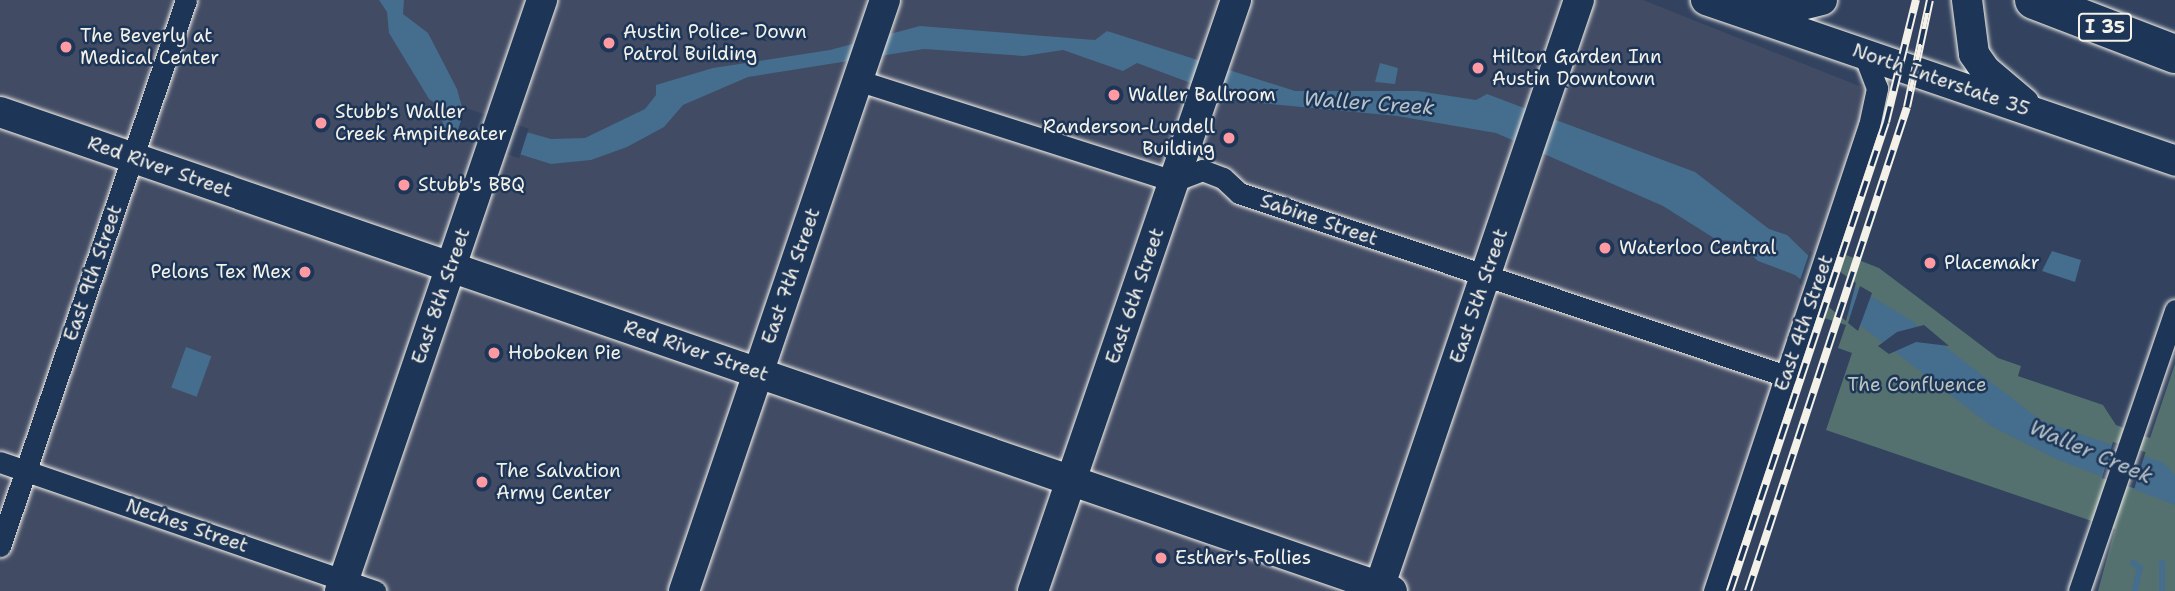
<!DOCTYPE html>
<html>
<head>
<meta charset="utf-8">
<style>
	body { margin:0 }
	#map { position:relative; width:2175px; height:591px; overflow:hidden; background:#32425f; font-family:"Shantell Sans",sans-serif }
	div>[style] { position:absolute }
	.built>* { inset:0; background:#414b64 }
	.green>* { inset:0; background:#54716f }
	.water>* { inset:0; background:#456d8d; transform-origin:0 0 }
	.pier>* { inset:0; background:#32425f; transform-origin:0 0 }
	.stream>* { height:6px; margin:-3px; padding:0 3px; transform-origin:3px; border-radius:3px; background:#456d8d }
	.roads { filter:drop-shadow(0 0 2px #f4f1e8) drop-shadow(0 0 2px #f4f1e8) }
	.minor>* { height:21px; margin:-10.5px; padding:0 10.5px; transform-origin:10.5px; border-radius:10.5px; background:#1d3557 }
	.secondary>* { height:30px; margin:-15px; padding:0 15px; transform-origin:15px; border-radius:15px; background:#1d3557 }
	.motorway>* { height:38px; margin:-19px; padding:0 19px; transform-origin:19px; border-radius:19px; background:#1d3557 }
	.rail>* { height:8px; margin-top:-4px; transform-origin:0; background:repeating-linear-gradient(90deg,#1d3557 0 16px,#f4f1e8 0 32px); box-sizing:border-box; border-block:2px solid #f4f1e8 }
	.dots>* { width:19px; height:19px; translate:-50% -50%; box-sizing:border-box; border:4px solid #1d3557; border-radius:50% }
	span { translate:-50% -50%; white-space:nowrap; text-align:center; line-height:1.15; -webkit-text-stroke:5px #1d3557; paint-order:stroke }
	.shield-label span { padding:2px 5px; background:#1d3557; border:2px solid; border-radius:5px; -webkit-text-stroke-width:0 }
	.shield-label { font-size:18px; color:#f4f1e8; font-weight:700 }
	.poi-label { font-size:19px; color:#f4f1e8 }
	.left { translate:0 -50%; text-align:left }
	.right { translate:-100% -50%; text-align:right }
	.street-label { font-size:19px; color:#f4f1e8 }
	.park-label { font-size:19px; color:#bcc4be }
	.water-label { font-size:21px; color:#b7c3c8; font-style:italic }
</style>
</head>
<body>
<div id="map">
	<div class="built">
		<i style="clip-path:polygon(0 0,1643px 0,1862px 87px,1866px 95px,1853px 156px,1709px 591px,0 591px)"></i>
	</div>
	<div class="green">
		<i style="clip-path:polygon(1846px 255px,1879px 268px,1998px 358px,2021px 366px,2018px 376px,2103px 405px,2116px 425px,2150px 438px,2175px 364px,2175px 591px,2098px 591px,2115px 529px,1826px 430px,1852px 353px,1838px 348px,1846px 325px,1824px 318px)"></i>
	</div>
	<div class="water">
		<i style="clip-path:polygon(379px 0,404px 0,403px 14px,428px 33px,457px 89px,464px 114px,551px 139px,585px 138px,645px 109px,656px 95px,656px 85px,713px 68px,830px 50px,920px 26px,1095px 40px,1107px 31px,1295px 91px,1418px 91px,1476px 100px,1487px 94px,1695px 172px,1769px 229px,1787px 235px,1816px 263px,1912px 321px,2040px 420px,2164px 463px,2175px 475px,2175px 505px,2056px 459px,1991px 426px,1795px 275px,1758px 261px,1736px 241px,1717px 240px,1663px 206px,1496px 133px,1397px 116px,1239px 101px,1137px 63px,1123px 71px,1063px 50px,1024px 56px,924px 49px,748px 77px,683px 105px,664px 127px,627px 147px,591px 160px,551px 164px,445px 131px,438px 105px,429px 99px,389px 33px,387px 12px)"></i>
		<i style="clip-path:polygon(1380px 63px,1398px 68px,1395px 84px,1375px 82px)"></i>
		<i style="clip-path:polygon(2052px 251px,2081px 260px,2075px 282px,2042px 271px)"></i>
		<i style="left:186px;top:347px;width:27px;height:43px;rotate:20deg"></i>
	</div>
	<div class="pier">
		<i style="left:465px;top:108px;width:67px;height:31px;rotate:18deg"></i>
		<i style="clip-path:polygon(1810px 251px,1856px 283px,1846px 321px,1799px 283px)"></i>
		<i style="clip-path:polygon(1860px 286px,1872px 293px,1858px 331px,1848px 323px)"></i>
		<i style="clip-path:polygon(1924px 325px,1949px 346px,1916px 342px,1889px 354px,1878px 346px,1897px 332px)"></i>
		<i style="left:2113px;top:442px;width:34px;height:38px;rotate:17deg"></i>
	</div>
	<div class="stream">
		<i style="left:2133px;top:563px;width:8px;rotate:30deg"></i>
		<i style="left:2140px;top:567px;width:25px;rotate:102deg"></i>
		<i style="left:2162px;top:563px;width:28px;rotate:90deg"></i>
	</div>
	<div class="roads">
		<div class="minor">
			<i style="left:857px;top:80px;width:333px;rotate:17.7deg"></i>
			<i style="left:1174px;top:181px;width:30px;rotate:-21deg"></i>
			<i style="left:1202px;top:170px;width:22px;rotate:21deg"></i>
			<i style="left:1223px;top:178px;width:22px;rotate:43deg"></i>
			<i style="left:1239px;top:193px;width:577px;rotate:18.5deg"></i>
			<i style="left:0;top:462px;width:397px;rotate:19deg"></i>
			<i style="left:0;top:546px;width:577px;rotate:-71.19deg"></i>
			<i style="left:1714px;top:591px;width:490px;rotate:-71.6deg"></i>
			<i style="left:1869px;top:126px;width:39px;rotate:-78deg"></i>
			<i style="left:1877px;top:88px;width:36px;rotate:-111deg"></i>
			<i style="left:2079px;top:591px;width:297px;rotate:-71.1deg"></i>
		</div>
		<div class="secondary">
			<i style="left:1706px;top:0;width:496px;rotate:18.9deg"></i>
			<i style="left:1967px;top:0;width:54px;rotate:82.6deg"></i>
			<i style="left:1974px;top:54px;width:19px;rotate:55deg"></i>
			<i style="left:1985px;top:70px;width:51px;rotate:40.2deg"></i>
			<i style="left:1753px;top:6px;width:37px;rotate:3deg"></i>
			<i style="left:1790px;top:8px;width:33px;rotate:-14deg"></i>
			<i style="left:0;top:112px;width:1472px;rotate:18.99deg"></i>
			<i style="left:340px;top:591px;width:625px;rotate:-71.13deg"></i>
			<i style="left:684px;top:591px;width:624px;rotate:-71.22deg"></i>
			<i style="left:1033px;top:591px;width:625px;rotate:-71.04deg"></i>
			<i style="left:1378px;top:591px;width:624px;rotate:-71.22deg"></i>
		</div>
		<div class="motorway">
			<i style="left:2034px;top:0;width:151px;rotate:21deg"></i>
		</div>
	</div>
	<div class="rail">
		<i style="left:1730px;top:591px;width:494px;rotate:-71.6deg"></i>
		<i style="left:1886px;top:122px;width:126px;rotate:-76.2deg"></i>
		<i style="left:1748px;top:591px;width:509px;rotate:-71.81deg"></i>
		<i style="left:1907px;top:107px;width:109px;rotate:-77.9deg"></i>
	</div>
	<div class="dots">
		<i style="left:609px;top:43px;background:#ff9aa2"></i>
		<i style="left:66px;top:47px;background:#ff9aa2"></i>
		<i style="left:1478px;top:68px;background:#ff9aa2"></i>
		<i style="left:1114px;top:95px;background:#ff9aa2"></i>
		<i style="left:321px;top:123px;background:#ff9aa2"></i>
		<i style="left:1229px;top:138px;background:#ff9aa2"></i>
		<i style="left:404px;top:185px;background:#ff9aa2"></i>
		<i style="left:1605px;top:248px;background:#ff9aa2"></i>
		<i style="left:1930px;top:263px;background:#ff9aa2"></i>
		<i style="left:305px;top:272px;background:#ff9aa2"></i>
		<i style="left:494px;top:353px;background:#ff9aa2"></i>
		<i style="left:482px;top:482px;background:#ff9aa2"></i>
		<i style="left:1161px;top:558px;background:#ff9aa2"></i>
	</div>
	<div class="shield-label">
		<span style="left:2105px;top:27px">I 35</span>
	</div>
	<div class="poi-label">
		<span class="left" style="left:623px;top:43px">Austin Police- Down<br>Patrol Building</span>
		<span class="left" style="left:80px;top:47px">The Beverly at<br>Medical Center</span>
		<span class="left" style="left:1492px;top:68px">Hilton Garden Inn<br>Austin Downtown</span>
		<span class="left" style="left:1128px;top:95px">Waller Ballroom</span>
		<span class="left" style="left:335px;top:123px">Stubb's Waller<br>Creek Ampitheater</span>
		<span class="right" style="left:1215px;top:138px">Randerson-Lundell<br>Building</span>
		<span class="left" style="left:418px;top:185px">Stubb's BBQ</span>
		<span class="left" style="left:1619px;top:248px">Waterloo Central</span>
		<span class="left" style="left:1944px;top:263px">Placemakr</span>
		<span class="right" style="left:291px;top:272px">Pelons Tex Mex</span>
		<span class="left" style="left:508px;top:353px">Hoboken Pie</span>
		<span class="left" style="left:496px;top:482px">The Salvation<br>Army Center</span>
		<span class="left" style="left:1175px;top:558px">Esther's Follies</span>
	</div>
	<div class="street-label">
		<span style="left:1941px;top:80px;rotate:19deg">North Interstate 35</span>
		<span style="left:160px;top:167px;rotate:19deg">Red River Street</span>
		<span style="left:1319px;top:220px;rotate:19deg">Sabine Street</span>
		<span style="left:93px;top:273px;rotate:-71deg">East 9th Street</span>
		<span style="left:791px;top:276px;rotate:-71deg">East 7th Street</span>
		<span style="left:441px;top:296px;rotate:-71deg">East 8th Street</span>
		<span style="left:1135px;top:296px;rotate:-71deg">East 6th Street</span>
		<span style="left:1479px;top:296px;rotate:-71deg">East 5th Street</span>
		<span style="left:1804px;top:323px;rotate:-71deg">East 4th Street</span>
		<span style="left:696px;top:351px;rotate:19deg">Red River Street</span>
		<span style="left:187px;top:526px;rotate:19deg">Neches Street</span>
	</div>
	<div class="park-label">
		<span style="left:1917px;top:385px">The Confluence</span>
	</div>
	<div class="water-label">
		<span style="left:1369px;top:103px;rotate:4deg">Waller Creek</span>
		<span style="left:2091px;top:452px;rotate:23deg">Waller Creek</span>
	</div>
</div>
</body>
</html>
